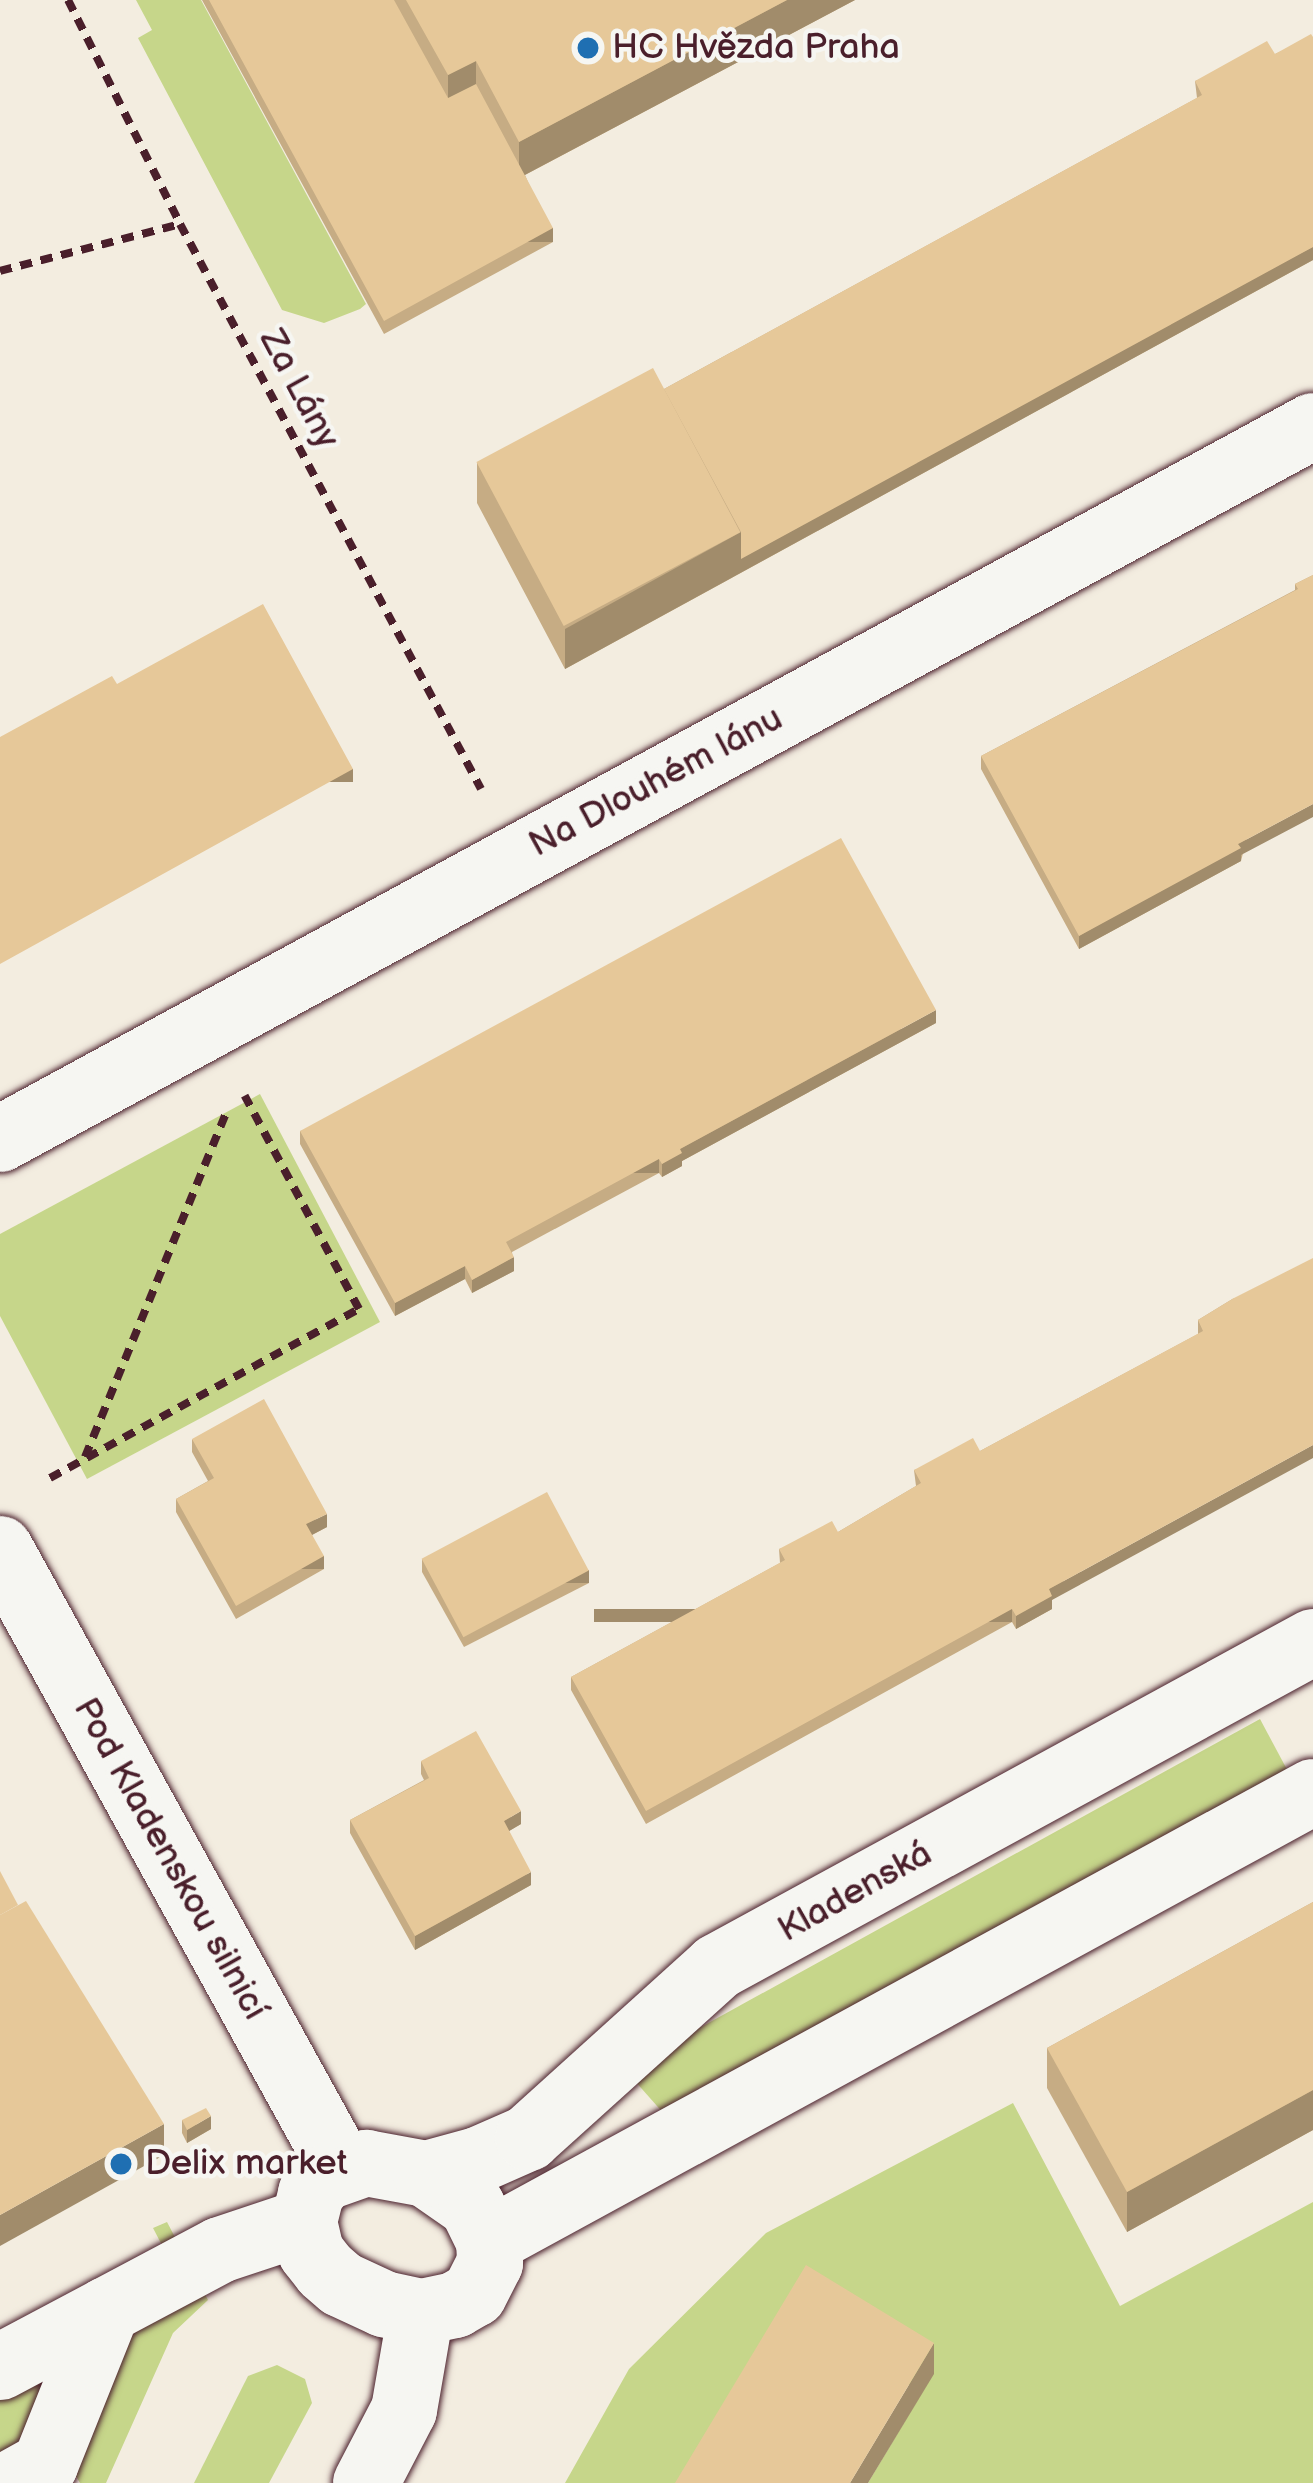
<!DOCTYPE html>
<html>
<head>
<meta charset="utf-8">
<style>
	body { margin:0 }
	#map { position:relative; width:1313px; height:2483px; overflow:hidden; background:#f3ede0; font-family:"Balsamiq Sans",sans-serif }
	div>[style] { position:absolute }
	.green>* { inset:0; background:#c6d68a }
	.path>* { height:8px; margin-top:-4px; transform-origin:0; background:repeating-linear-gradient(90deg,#4a1f2b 0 12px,transparent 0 21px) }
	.roads { filter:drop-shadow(0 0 3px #4a1f2b) drop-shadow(0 0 3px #4a1f2b) }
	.minor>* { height:66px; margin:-33px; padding:0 33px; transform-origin:33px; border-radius:33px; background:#f6f6f2 }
	.wall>* { inset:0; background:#c6ac84 }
	.shaded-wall>* { inset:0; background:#a18c6b; transform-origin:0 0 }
	.building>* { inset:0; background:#e6c899; transform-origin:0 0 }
	.dots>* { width:33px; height:33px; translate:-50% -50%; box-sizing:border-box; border:6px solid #f6f6f2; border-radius:50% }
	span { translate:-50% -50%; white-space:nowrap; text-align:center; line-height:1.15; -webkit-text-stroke:9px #f6f6f2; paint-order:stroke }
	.poi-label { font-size:36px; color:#4a1f2b }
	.left { translate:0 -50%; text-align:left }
	.street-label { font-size:36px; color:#4a1f2b }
</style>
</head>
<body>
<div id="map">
	<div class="green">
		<i style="clip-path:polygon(136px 0,201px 0,366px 304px,360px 309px,324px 323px,282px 310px,138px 38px,152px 30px)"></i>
		<i style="clip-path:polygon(260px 1094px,380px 1322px,87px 1479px,0 1316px,0 1234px)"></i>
		<i style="clip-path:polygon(1260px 1719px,1291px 1777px,665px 2115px,634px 2080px,692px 2032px)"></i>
		<i style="clip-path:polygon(1013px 2103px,1120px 2306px,1313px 2202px,1313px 2483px,868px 2483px,933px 2374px,694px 2483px,565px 2483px,629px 2369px,766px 2233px)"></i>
		<i style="clip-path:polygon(167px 2222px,208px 2300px,173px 2333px,106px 2483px,80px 2483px,74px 2473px,0 2483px,0 2341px,165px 2251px,153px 2228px)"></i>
		<i style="clip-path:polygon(277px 2365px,305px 2379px,312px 2403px,269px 2483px,194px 2483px,248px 2376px)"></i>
	</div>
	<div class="path">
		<i style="left:68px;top:0;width:250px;rotate:63.4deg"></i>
		<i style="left:180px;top:224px;width:640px;rotate:61.95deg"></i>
		<i style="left:0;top:271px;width:186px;rotate:-14.6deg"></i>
		<i style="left:85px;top:1457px;width:375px;rotate:-67.7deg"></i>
		<i style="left:50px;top:1478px;width:352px;rotate:-28.7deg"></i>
		<i style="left:359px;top:1309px;width:242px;rotate:-118.2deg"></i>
	</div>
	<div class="roads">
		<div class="minor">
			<i style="left:0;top:1139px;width:1494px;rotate:-28.5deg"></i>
			<i style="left:0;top:1549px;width:708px;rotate:61.12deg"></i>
			<i style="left:366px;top:2163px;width:61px;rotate:10.4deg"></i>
			<i style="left:426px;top:2174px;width:56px;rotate:34.8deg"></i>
			<i style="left:472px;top:2206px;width:39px;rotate:64deg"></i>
			<i style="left:489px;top:2241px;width:22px;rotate:87deg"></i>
			<i style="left:490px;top:2263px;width:35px;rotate:117deg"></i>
			<i style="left:474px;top:2294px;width:22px;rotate:150deg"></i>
			<i style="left:455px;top:2305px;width:35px;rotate:168deg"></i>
			<i style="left:421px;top:2312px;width:38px;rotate:-168deg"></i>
			<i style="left:384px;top:2304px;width:47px;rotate:-155.1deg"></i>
			<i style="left:341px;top:2284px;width:21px;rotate:-139deg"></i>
			<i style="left:325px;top:2270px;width:23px;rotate:-128deg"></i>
			<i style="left:311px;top:2252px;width:31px;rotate:-103deg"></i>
			<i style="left:304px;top:2222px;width:30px;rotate:-76deg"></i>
			<i style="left:311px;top:2193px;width:20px;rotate:-49deg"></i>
			<i style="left:324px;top:2178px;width:45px;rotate:-19.7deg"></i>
			<i style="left:426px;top:2174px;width:54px;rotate:-15.1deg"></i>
			<i style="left:478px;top:2160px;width:55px;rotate:-23.7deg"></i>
			<i style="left:528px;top:2138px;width:255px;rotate:-42.1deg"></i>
			<i style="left:717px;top:1967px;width:679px;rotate:-28.6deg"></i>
			<i style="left:489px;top:2241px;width:938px;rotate:-28.59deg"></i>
			<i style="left:0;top:2367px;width:249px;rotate:-28deg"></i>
			<i style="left:220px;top:2250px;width:89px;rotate:-18.4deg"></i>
			<i style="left:12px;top:2483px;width:38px;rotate:-29deg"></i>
			<i style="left:45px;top:2465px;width:167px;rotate:-68.2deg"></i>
			<i style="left:366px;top:2483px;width:82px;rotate:-62.5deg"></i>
			<i style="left:404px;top:2410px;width:99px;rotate:-80.2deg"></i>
		</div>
	</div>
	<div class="wall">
		<i style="clip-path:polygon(202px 0,855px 0,525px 175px,553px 242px,384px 334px)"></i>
		<i style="clip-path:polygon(1313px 37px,1313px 260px,565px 669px,477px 503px,477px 463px,664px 389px,1197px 98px,1195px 81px,1275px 54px)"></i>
		<i style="clip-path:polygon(1313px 575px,1241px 861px,1079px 949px,981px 769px,981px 756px,1295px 590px,1295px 584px)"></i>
		<i style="clip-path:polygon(936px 1023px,682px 1161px,682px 1166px,662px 1177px,659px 1173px,512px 1252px,514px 1271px,472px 1293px,465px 1279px,395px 1316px,300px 1144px,300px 1131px)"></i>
		<i style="clip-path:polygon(1234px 1298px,1052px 1600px,1052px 1609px,1016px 1629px,1012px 1622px,646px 1824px,571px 1690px,571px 1677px,780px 1563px,779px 1549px,838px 1532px,916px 1486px,914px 1470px,980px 1451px,1198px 1334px,1198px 1320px)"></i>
		<i style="clip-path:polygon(192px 1439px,327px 1527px,312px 1535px,324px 1569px,236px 1619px,176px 1512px,176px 1499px,208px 1481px,192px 1452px)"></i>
		<i style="clip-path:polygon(422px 1559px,589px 1583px,464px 1647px,422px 1572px)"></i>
		<i style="clip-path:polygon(421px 1761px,521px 1824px,509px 1831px,531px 1885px,415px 1950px,350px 1833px,350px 1820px,424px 1780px,421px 1774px)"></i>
		<i style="clip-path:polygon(1313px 1902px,1313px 2130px,1127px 2232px,1047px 2088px,1047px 2048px)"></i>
		<i style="clip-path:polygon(182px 2120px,211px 2129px,187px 2143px,182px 2133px)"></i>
	</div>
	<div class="shaded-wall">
		<i style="clip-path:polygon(787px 0,855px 0,519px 178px,519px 142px)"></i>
		<i style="clip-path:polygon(476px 61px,476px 97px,448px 111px,448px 75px)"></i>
		<i style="left:553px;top:228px;width:14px;height:193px;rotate:90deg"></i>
		<i style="clip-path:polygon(1313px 247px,1313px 260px,565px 669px,565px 629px,741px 532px)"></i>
		<i style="left:353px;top:769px;width:13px;height:403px;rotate:90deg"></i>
		<i style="clip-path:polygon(1313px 804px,1313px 817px,1241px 855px,1241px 861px,1079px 949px,1079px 936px,1238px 844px)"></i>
		<i style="clip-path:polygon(936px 1010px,936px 1023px,682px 1161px,682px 1166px,662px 1177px,662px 1164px,680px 1149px)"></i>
		<i style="left:659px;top:1159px;width:14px;height:174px;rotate:90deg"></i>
		<i style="clip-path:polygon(514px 1257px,514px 1271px,472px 1293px,472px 1280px)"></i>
		<i style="clip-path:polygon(465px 1266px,465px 1279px,395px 1316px,395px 1303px)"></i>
		<i style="clip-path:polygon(1313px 1445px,1313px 1458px,1052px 1600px,1052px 1609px,1016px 1629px,1016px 1616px,1049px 1589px)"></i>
		<i style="clip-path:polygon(327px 1514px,327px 1527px,306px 1538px,306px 1524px)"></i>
		<i style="left:324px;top:1556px;width:13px;height:101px;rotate:90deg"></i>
		<i style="left:589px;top:1570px;width:13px;height:140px;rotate:90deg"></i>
		<i style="left:1012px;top:1609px;width:13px;height:418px;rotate:90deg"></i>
		<i style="clip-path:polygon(521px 1811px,521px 1824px,504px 1834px,504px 1821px)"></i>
		<i style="clip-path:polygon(531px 1872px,531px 1885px,415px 1950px,415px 1936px)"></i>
		<i style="clip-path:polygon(1313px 2090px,1313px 2130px,1127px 2232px,1127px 2192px)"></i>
		<i style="clip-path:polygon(211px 2116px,211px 2129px,187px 2143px,187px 2130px)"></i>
		<i style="clip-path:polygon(164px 2124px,164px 2155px,0 2246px,0 2215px)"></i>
		<i style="clip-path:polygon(934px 2343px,934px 2374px,868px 2483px,850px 2483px)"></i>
	</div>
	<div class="building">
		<i style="clip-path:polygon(209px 0,394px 0,448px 98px,476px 84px,553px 228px,384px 321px)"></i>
		<i style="clip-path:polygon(406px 0,787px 0,519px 142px,476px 61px,448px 75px)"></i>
		<i style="clip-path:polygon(1311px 34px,1313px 37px,1313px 247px,741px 559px,741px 532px,664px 389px,1202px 95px,1195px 81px,1267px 41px,1275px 54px)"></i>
		<i style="left:653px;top:368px;width:186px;height:200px;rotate:62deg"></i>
		<i style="clip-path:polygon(1313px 575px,1313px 804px,1238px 844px,1241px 848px,1079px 936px,981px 756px,1298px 589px,1295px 584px)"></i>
		<i style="clip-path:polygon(263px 604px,353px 769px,0 964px,0 737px,112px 676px,117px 684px)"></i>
		<i style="clip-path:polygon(841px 838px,936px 1010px,680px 1149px,682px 1153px,662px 1164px,659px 1159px,506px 1242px,514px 1257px,472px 1280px,465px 1266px,395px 1303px,300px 1131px)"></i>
		<i style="clip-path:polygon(1313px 1258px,1313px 1445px,1049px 1589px,1052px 1596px,1016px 1616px,1012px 1609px,646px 1811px,571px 1677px,785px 1560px,779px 1549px,832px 1521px,838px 1532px,921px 1483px,914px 1470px,973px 1438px,980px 1451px,1028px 1425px,1203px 1331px,1198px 1320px,1234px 1298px)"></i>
		<i style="clip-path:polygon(264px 1399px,327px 1514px,306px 1524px,324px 1556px,236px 1606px,176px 1499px,214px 1478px,192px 1439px)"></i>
		<i style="left:547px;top:1492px;width:89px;height:142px;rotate:62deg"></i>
		<i style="clip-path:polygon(476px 1731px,521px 1811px,504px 1821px,531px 1872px,415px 1936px,350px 1820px,429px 1778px,421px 1761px)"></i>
		<i style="clip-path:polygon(0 1871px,18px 1905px,0 1915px)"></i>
		<i style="clip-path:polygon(26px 1901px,164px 2124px,0 2215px,0 1915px)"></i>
		<i style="clip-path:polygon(1313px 1902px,1313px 2090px,1127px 2192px,1047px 2048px)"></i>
		<i style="clip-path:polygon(206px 2108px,211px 2116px,187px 2130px,182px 2120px)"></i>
		<i style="clip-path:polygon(806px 2265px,934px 2343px,850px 2483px,675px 2483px)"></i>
	</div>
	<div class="dots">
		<i style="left:588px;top:48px;background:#1f6fb2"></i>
		<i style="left:121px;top:2164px;background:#1f6fb2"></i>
	</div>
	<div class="poi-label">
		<span class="left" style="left:612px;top:48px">HC Hvězda Praha</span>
		<span class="left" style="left:145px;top:2164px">Delix market</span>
	</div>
	<div class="street-label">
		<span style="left:299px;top:389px;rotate:62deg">Za Lány</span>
		<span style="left:656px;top:782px;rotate:-28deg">Na Dlouhém lánu</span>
		<span style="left:170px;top:1859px;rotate:61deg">Pod Kladenskou silnicí</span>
		<span style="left:855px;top:1892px;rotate:-29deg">Kladenská</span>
	</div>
</div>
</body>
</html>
